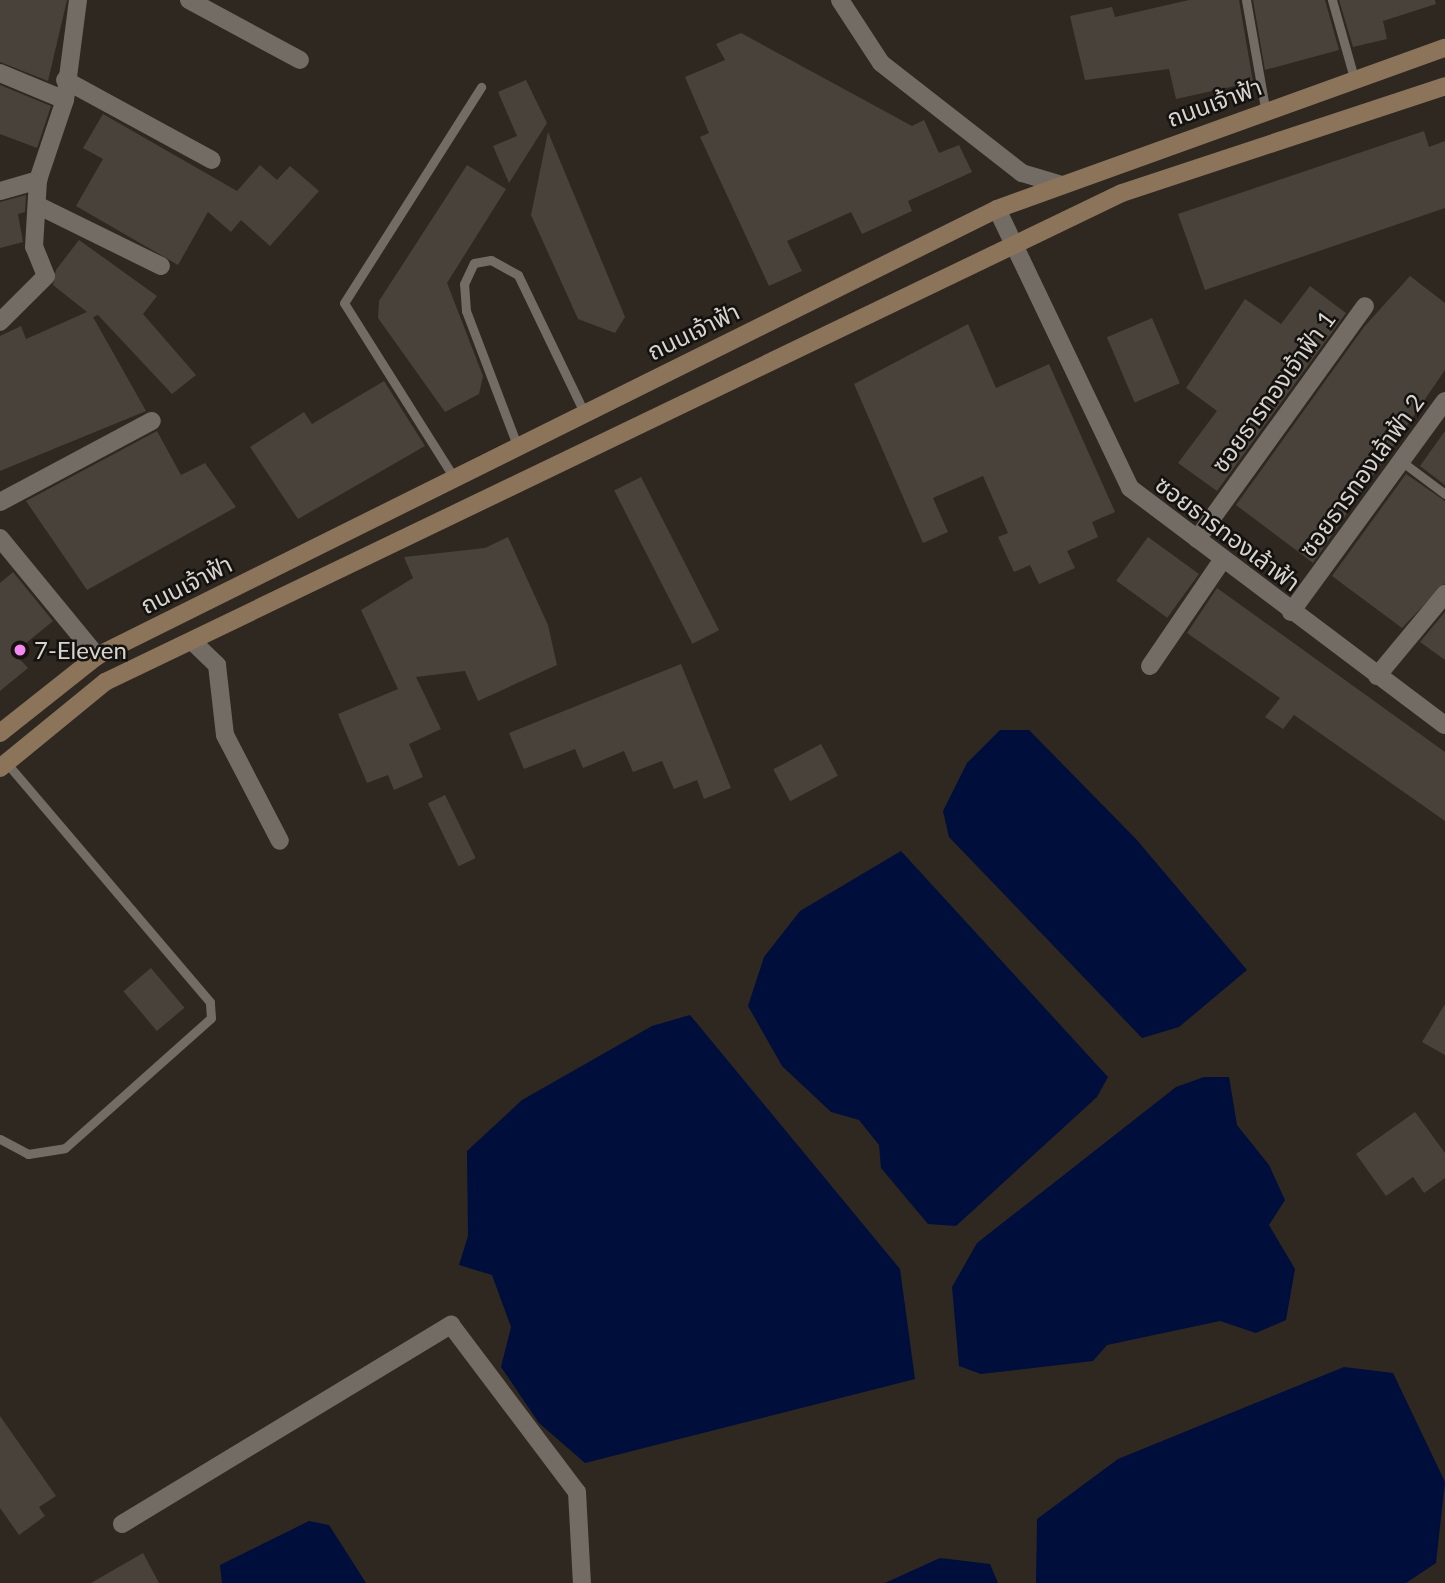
<!DOCTYPE html>
<html>
<head>
<meta charset="utf-8">
<style>
	body { margin:0 }
	#map { position:relative; width:1445px; height:1583px; overflow:hidden; background:#2e2821; font-family:Lato,"Noto Sans Thai",sans-serif }
	div>[style] { position:absolute }
	.water>* { inset:0; background:#000e3c }
	.building>* { inset:0; background:#48423b; transform-origin:0 0 }
	.service>* { height:9px; margin:-4.5px; padding:0 4.5px; transform-origin:4.5px; border-radius:4.5px; background:#736c65 }
	.minor>* { height:18px; margin:-9px; padding:0 9px; transform-origin:9px; border-radius:9px; background:#736c65 }
	.secondary>* { height:18px; margin:-9px; padding:0 9px; transform-origin:9px; border-radius:9px; background:#8c745b }
	.dots>* { width:19px; height:19px; translate:-50% -50%; box-sizing:border-box; border:4px solid #14110e; border-radius:50% }
	span { translate:-50% -50%; white-space:nowrap; text-align:center; line-height:1.15; -webkit-text-stroke:5px #14110e; paint-order:stroke }
	.street-label { font-size:24px; color:#d7d3cf }
	.poi-label { font-size:24px; color:#d7d3cf }
	.left { translate:0 -50%; text-align:left }
</style>
</head>
<body>
<div id="map">
	<div class="water">
		<i style="clip-path:polygon(1000px 730px,1029px 730px,1136px 839px,1247px 970px,1179px 1027px,1142px 1038px,949px 837px,943px 811px,967px 763px)"></i>
		<i style="clip-path:polygon(901px 851px,1108px 1077px,1097px 1097px,956px 1226px,928px 1224px,881px 1168px,879px 1145px,859px 1120px,831px 1112px,782px 1066px,748px 1006px,764px 957px,800px 911px)"></i>
		<i style="clip-path:polygon(690px 1015px,900px 1269px,915px 1379px,585px 1463px,539px 1423px,501px 1367px,511px 1327px,492px 1275px,459px 1265px,468px 1236px,467px 1151px,522px 1100px,652px 1026px)"></i>
		<i style="clip-path:polygon(1204px 1077px,1229px 1077px,1237px 1125px,1269px 1165px,1285px 1200px,1269px 1225px,1295px 1269px,1286px 1320px,1256px 1333px,1220px 1321px,1107px 1345px,1093px 1361px,981px 1374px,959px 1366px,952px 1287px,977px 1243px,1176px 1087px)"></i>
		<i style="clip-path:polygon(1344px 1367px,1393px 1373px,1445px 1482px,1436px 1563px,1406px 1583px,1036px 1583px,1037px 1519px,1118px 1459px)"></i>
		<i style="clip-path:polygon(309px 1521px,329px 1525px,366px 1583px,222px 1583px,220px 1565px)"></i>
		<i style="clip-path:polygon(940px 1558px,990px 1564px,998px 1583px,885px 1583px)"></i>
	</div>
	<div class="building">
		<i style="clip-path:polygon(0 0,67px 0,48px 81px,0 62px)"></i>
		<i style="clip-path:polygon(1189px 0,1239px 0,1253px 82px,1176px 99px,1169px 69px,1085px 80px,1070px 16px,1112px 7px,1115px 17px)"></i>
		<i style="clip-path:polygon(1253px 0,1325px 0,1339px 50px,1265px 70px)"></i>
		<i style="clip-path:polygon(1339px 0,1435px 0,1436px 4px,1383px 21px,1387px 39px,1353px 47px)"></i>
		<i style="clip-path:polygon(741px 33px,912px 126px,924px 120px,939px 153px,959px 145px,972px 172px,908px 201px,912px 211px,862px 234px,851px 212px,787px 241px,802px 271px,769px 286px,700px 137px,709px 133px,685px 77px,725px 60px,716px 44px)"></i>
		<i style="clip-path:polygon(526px 80px,547px 123px,509px 183px,493px 146px,517px 136px,498px 92px)"></i>
		<i style="clip-path:polygon(0 85px,51px 106px,37px 148px,0 134px)"></i>
		<i style="clip-path:polygon(103px 114px,237px 191px,260px 165px,277px 180px,290px 166px,319px 191px,270px 246px,241px 220px,231px 232px,208px 212px,178px 265px,76px 206px,103px 159px,83px 148px)"></i>
		<i style="clip-path:polygon(1424px 131px,1429px 147px,1445px 141px,1445px 208px,1205px 290px,1178px 214px)"></i>
		<i style="clip-path:polygon(548px 132px,625px 317px,615px 333px,578px 319px,531px 215px)"></i>
		<i style="clip-path:polygon(467px 165px,506px 189px,447px 283px,483px 376px,479px 394px,445px 412px,378px 318px,379px 301px)"></i>
		<i style="clip-path:polygon(26px 195px,25px 212px,18px 214px,23px 242px,0 248px,0 202px)"></i>
		<i style="clip-path:polygon(79px 240px,157px 296px,143px 314px,196px 375px,172px 394px,98px 315px,93px 317px,146px 411px,0 471px,0 336px,21px 326px,26px 339px,87px 312px,53px 285px,56px 270px)"></i>
		<i style="clip-path:polygon(1410px 276px,1445px 303px,1445px 370px,1313px 563px,1236px 505px,1364px 327px)"></i>
		<i style="clip-path:polygon(1310px 286px,1346px 313px,1217px 491px,1178px 463px,1217px 411px,1186px 388px,1245px 299px,1281px 324px)"></i>
		<i style="left:1152px;top:318px;width:71px;height:49px;rotate:67deg"></i>
		<i style="clip-path:polygon(968px 324px,996px 388px,1049px 364px,1115px 512px,1092px 522px,1098px 537px,1067px 551px,1075px 568px,1039px 584px,1030px 565px,1014px 572px,998px 537px,1008px 533px,983px 476px,933px 498px,948px 532px,923px 543px,854px 384px)"></i>
		<i style="clip-path:polygon(384px 381px,425px 446px,298px 519px,250px 447px,304px 412px,312px 424px)"></i>
		<i style="clip-path:polygon(157px 431px,181px 475px,205px 463px,236px 507px,87px 590px,26px 501px)"></i>
		<i style="clip-path:polygon(1445px 431px,1445px 485px,1420px 466px)"></i>
		<i style="clip-path:polygon(1406px 474px,1445px 501px,1445px 583px,1402px 628px,1332px 576px)"></i>
		<i style="left:641px;top:477px;width:172px;height:30px;rotate:63deg"></i>
		<i style="clip-path:polygon(508px 537px,548px 625px,557px 665px,478px 701px,465px 671px,416px 677px,441px 729px,409px 744px,423px 777px,394px 790px,388px 775px,367px 783px,338px 714px,398px 689px,361px 610px,413px 578px,404px 557px,485px 548px)"></i>
		<i style="left:1148px;top:537px;width:63px;height:54px;rotate:36deg"></i>
		<i style="clip-path:polygon(13px 572px,53px 621px,14px 653px,28px 668px,0 691px,0 583px)"></i>
		<i style="clip-path:polygon(1217px 588px,1445px 752px,1445px 821px,1294px 715px,1283px 729px,1265px 717px,1280px 698px,1187px 633px)"></i>
		<i style="clip-path:polygon(1445px 612px,1445px 660px,1420px 642px)"></i>
		<i style="clip-path:polygon(681px 664px,731px 788px,704px 799px,697px 780px,674px 789px,662px 761px,633px 772px,624px 751px,583px 768px,575px 749px,524px 769px,509px 733px)"></i>
		<i style="left:821px;top:744px;width:36px;height:54px;rotate:62deg"></i>
		<i style="left:445px;top:795px;width:70px;height:19px;rotate:64deg"></i>
		<i style="left:151px;top:968px;width:52px;height:36px;rotate:50deg"></i>
		<i style="clip-path:polygon(1445px 1004px,1445px 1055px,1422px 1042px)"></i>
		<i style="clip-path:polygon(1415px 1112px,1445px 1153px,1445px 1178px,1424px 1193px,1413px 1177px,1386px 1196px,1356px 1154px)"></i>
		<i style="clip-path:polygon(0 1416px,56px 1496px,39px 1507px,45px 1516px,19px 1535px,0 1508px)"></i>
		<i style="clip-path:polygon(143px 1553px,159px 1583px,91px 1583px)"></i>
	</div>
	<div class="service">
		<i style="left:1246px;top:0;width:110px;rotate:80deg"></i>
		<i style="left:1332px;top:0;width:81px;rotate:74.2deg"></i>
		<i style="left:517px;top:445px;width:143px;rotate:-110.8deg"></i>
		<i style="left:466px;top:311px;width:27px;rotate:-94deg"></i>
		<i style="left:464px;top:284px;width:23px;rotate:-65deg"></i>
		<i style="left:474px;top:263px;width:17px;rotate:-10deg"></i>
		<i style="left:491px;top:260px;width:31px;rotate:29deg"></i>
		<i style="left:518px;top:275px;width:152px;rotate:64.3deg"></i>
		<i style="left:1401px;top:461px;width:55px;rotate:36.9deg"></i>
		<i style="left:453px;top:476px;width:204px;rotate:-122.2deg"></i>
		<i style="left:344px;top:303px;width:256px;rotate:-57.6deg"></i>
		<i style="left:0;top:1139px;width:32px;rotate:28deg"></i>
		<i style="left:28px;top:1154px;width:37px;rotate:-9deg"></i>
		<i style="left:65px;top:1148px;width:195px;rotate:-41.7deg"></i>
		<i style="left:211px;top:1018px;width:16px;rotate:-94deg"></i>
		<i style="left:210px;top:1002px;width:315px;rotate:-130.4deg"></i>
	</div>
	<div class="minor">
		<i style="left:189px;top:0;width:126px;rotate:28.4deg"></i>
		<i style="left:840px;top:0;width:75px;rotate:56.9deg"></i>
		<i style="left:881px;top:63px;width:179px;rotate:38deg"></i>
		<i style="left:1022px;top:173px;width:42px;rotate:16.7deg"></i>
		<i style="left:0;top:73px;width:70px;rotate:22.6deg"></i>
		<i style="left:65px;top:80px;width:167px;rotate:28.6deg"></i>
		<i style="left:0;top:191px;width:40px;rotate:-16deg"></i>
		<i style="left:37px;top:205px;width:138px;rotate:26.2deg"></i>
		<i style="left:997px;top:209px;width:309px;rotate:64.5deg"></i>
		<i style="left:1130px;top:488px;width:394px;rotate:37deg"></i>
		<i style="left:0;top:322px;width:65px;rotate:-45deg"></i>
		<i style="left:46px;top:276px;width:31px;rotate:-112deg"></i>
		<i style="left:34px;top:247px;width:67px;rotate:-86.6deg"></i>
		<i style="left:38px;top:180px;width:84px;rotate:-71.4deg"></i>
		<i style="left:65px;top:100px;width:101px;rotate:-82.6deg"></i>
		<i style="left:0;top:502px;width:172px;rotate:-28.1deg"></i>
		<i style="left:0;top:538px;width:153px;rotate:50.6deg"></i>
		<i style="left:1197px;top:539px;width:287px;rotate:-54.2deg"></i>
		<i style="left:1291px;top:612px;width:261px;rotate:-53.9deg"></i>
		<i style="left:192px;top:641px;width:35px;rotate:44deg"></i>
		<i style="left:217px;top:665px;width:70px;rotate:83.5deg"></i>
		<i style="left:225px;top:735px;width:119px;rotate:62.6deg"></i>
		<i style="left:1150px;top:666px;width:130px;rotate:-55.7deg"></i>
		<i style="left:1377px;top:676px;width:107px;rotate:-50.3deg"></i>
		<i style="left:122px;top:1524px;width:385px;rotate:-31.2deg"></i>
		<i style="left:451px;top:1325px;width:209px;rotate:53deg"></i>
		<i style="left:577px;top:1492px;width:91px;rotate:86.9deg"></i>
	</div>
	<div class="secondary">
		<i style="left:0;top:733px;width:124px;rotate:-38.4deg"></i>
		<i style="left:97px;top:656px;width:1005px;rotate:-26.41deg"></i>
		<i style="left:997px;top:209px;width:476px;rotate:-19.8deg"></i>
		<i style="left:0;top:768px;width:136px;rotate:-39.3deg"></i>
		<i style="left:105px;top:682px;width:1128px;rotate:-25.68deg"></i>
		<i style="left:1122px;top:193px;width:340px;rotate:-18.3deg"></i>
	</div>
	<div class="dots">
		<i style="left:20px;top:650px;background:#f489f1"></i>
	</div>
	<div class="street-label">
		<span style="left:1214px;top:102px;rotate:-20deg">ถนนเจ้าฟ้า</span>
		<span style="left:693px;top:331px;rotate:-26deg">ถนนเจ้าฟ้า</span>
		<span style="left:1273px;top:391px;rotate:-54deg">ซอยธารทองเจ้าฟ้า 1</span>
		<span style="left:1361px;top:475px;rotate:-54deg">ซอยธารทองเล้าฟ้า 2</span>
		<span style="left:1228px;top:533px;rotate:37deg">ซอยธารทองเล้าฟ้า</span>
		<span style="left:186px;top:584px;rotate:-27deg">ถนนเจ้าฟ้า</span>
	</div>
	<div class="poi-label">
		<span class="left" style="left:34px;top:650px">7-Eleven</span>
	</div>
</div>
</body>
</html>
